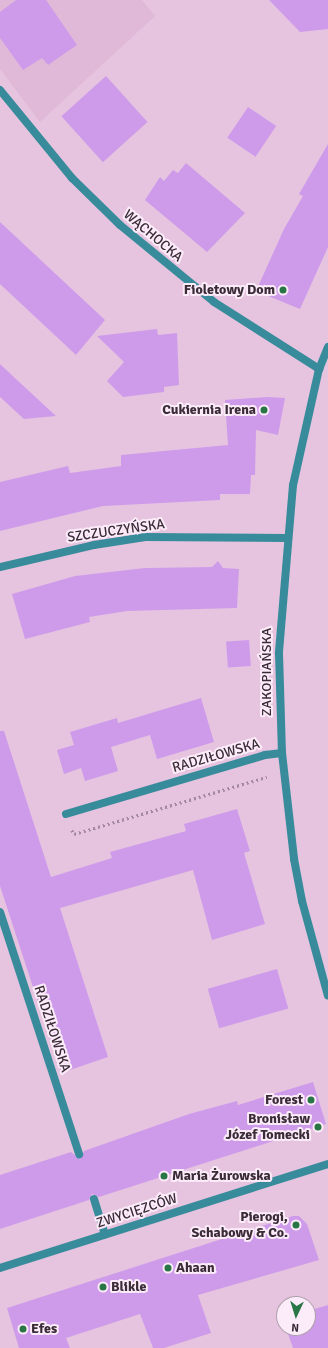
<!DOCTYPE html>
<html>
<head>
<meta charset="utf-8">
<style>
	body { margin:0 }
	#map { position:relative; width:328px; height:1348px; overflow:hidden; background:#e6c4df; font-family:Signika,sans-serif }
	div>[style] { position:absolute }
	.built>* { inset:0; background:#e0b8d8 }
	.building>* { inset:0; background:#ce9beb; transform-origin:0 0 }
	.path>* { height:2.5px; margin-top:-1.25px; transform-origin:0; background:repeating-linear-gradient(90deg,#a3899d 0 2px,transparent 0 5px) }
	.service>* { height:8px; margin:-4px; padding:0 4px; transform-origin:4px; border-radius:4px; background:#388b9b }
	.minor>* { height:8px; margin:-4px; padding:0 4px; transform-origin:4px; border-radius:4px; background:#388b9b }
	.tertiary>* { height:8px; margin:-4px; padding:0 4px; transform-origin:4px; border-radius:4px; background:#388b9b }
	.dots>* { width:11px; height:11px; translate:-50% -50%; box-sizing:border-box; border:2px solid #fcebf9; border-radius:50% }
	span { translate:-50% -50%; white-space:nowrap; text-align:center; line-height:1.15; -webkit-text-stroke:4px #fcebf9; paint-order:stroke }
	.street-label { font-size:14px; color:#3a2c37 }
	.poi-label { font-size:14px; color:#3a2c37; font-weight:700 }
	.right { translate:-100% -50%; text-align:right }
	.left { translate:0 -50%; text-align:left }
	.north { position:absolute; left:276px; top:1296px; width:40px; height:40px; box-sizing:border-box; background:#fcebf9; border:1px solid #ae9fab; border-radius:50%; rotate:184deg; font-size:11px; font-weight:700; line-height:16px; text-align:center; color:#3a2c37 }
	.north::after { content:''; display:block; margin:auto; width:14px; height:18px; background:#287645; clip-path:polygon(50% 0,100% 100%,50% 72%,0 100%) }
</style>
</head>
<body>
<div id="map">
	<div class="built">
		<i style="clip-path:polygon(0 0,142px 0,155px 16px,40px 122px,0 69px)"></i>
	</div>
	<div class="building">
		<i style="clip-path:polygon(16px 0,46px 0,77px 45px,48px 65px,42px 58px,23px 70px,0 38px,0 12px)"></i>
		<i style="clip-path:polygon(269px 0,328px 0,328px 29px,300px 32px)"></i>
		<i style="left:106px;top:76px;width:62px;height:60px;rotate:48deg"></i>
		<i style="left:248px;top:107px;width:34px;height:37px;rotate:34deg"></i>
		<i style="clip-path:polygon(328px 144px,328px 247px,300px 309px,256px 291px,284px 229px,303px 196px,299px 194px)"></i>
		<i style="clip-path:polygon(186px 163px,245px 213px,207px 252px,145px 200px,160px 177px,164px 181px,173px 170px,178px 173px)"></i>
		<i style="clip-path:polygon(0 222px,105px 320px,76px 355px,0 284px)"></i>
		<i style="clip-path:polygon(157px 329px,158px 335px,177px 333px,179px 385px,164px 387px,164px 392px,123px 397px,107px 381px,124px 362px,97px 336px)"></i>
		<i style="clip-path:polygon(0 364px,17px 380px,56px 416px,24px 419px,0 397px)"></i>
		<i style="clip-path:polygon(267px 397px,285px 398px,278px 435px,256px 430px,255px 475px,251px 475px,250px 494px,220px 494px,220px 500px,103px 506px,0 531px,0 482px,68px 466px,70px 473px,121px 466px,121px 455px,228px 445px,225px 400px)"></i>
		<i style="clip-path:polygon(218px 561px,223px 568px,239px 569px,237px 608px,127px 611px,89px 617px,90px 622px,25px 639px,12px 594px,75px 576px,145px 568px,212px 567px)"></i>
		<i style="left:249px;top:640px;width:26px;height:23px;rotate:86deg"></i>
		<i style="clip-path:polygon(201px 698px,214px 742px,157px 759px,150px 735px,111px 747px,118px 771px,85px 781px,81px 768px,64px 774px,57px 750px,74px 745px,70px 732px,117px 718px,118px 723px)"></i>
		<i style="clip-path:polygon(0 731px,4px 731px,51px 877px,112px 858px,110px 852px,186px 831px,184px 824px,237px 809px,250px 851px,244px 853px,265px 924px,212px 940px,193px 870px,60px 908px,108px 1057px,61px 1073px,0 886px)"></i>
		<i style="left:277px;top:969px;width:41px;height:72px;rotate:74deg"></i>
		<i style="clip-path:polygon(313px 1082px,326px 1124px,99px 1197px,92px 1194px,89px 1200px,0 1229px,0 1175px,71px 1152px,80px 1159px,84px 1151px,189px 1114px,237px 1101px,238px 1105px)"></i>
		<i style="clip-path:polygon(293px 1216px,299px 1216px,307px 1224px,319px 1260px,198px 1295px,211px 1333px,164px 1348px,153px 1348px,140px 1314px,66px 1338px,70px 1348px,19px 1348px,7px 1308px)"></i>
		<i style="clip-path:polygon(328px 1305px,328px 1348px,293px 1348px,286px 1328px,308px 1328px,308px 1311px)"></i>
	</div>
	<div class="path">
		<i style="left:72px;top:830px;width:4px;rotate:63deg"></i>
		<i style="left:74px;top:834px;width:201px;rotate:-16.5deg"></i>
	</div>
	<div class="service">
		<i style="left:0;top:912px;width:255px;rotate:71.9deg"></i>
		<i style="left:94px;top:1199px;width:37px;rotate:73deg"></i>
	</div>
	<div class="minor">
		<i style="left:0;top:90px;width:114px;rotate:50.7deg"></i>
		<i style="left:72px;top:178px;width:67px;rotate:44.4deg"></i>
		<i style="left:120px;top:225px;width:122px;rotate:39.3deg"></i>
		<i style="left:214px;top:302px;width:125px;rotate:32.5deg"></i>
		<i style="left:328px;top:347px;width:24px;rotate:112deg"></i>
		<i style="left:319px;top:369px;width:119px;rotate:102.6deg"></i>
		<i style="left:293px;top:485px;width:169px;rotate:94.8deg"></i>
		<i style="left:279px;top:653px;width:100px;rotate:88.3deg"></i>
		<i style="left:282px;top:753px;width:107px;rotate:83.5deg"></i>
		<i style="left:294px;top:859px;width:43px;rotate:79.2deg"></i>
		<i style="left:302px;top:901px;width:98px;rotate:74.7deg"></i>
		<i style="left:0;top:567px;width:97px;rotate:-13.2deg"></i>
		<i style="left:94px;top:545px;width:52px;rotate:-8.9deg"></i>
		<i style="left:145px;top:537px;width:142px;rotate:0.4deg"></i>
		<i style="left:66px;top:814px;width:208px;rotate:-16.5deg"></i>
		<i style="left:265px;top:755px;width:17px;rotate:-7deg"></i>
	</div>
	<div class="tertiary">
		<i style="left:0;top:1268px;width:344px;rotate:-17.6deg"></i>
	</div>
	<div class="dots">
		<i style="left:283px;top:290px;background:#287645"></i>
		<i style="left:264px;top:410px;background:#287645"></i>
		<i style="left:311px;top:1100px;background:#287645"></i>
		<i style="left:318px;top:1127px;background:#287645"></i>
		<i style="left:164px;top:1176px;background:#287645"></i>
		<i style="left:296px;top:1225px;background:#287645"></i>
		<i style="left:168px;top:1268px;background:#287645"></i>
		<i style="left:103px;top:1287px;background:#287645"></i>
		<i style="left:23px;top:1329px;background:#287645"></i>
	</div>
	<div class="street-label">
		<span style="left:153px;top:236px;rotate:40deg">WĄCHOCKA</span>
		<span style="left:116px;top:531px;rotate:-8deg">SZCZUCZYŃSKA</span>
		<span style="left:267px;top:672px;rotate:-90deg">ZAKOPIAŃSKA</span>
		<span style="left:216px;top:756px;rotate:-16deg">RADZIŁOWSKA</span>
		<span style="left:52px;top:1029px;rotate:72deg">RADZIŁOWSKA</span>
		<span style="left:137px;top:1211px;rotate:-18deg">ZWYCIĘZCÓW</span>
	</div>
	<div class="poi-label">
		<span class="right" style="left:275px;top:290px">Fioletowy Dom</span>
		<span class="right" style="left:256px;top:410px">Cukiernia Irena</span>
		<span class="right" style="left:303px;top:1100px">Forest</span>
		<span class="right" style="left:310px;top:1127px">Bronisław<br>Józef Tomecki</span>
		<span class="left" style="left:172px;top:1176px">Maria Żurowska</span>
		<span class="right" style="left:288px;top:1225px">Pierogi,<br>Schabowy &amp; Co.</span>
		<span class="left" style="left:176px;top:1268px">Ahaan</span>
		<span class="left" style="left:111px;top:1287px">Blikle</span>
		<span class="left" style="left:31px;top:1329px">Efes</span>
	</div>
	<div class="north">N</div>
</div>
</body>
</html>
